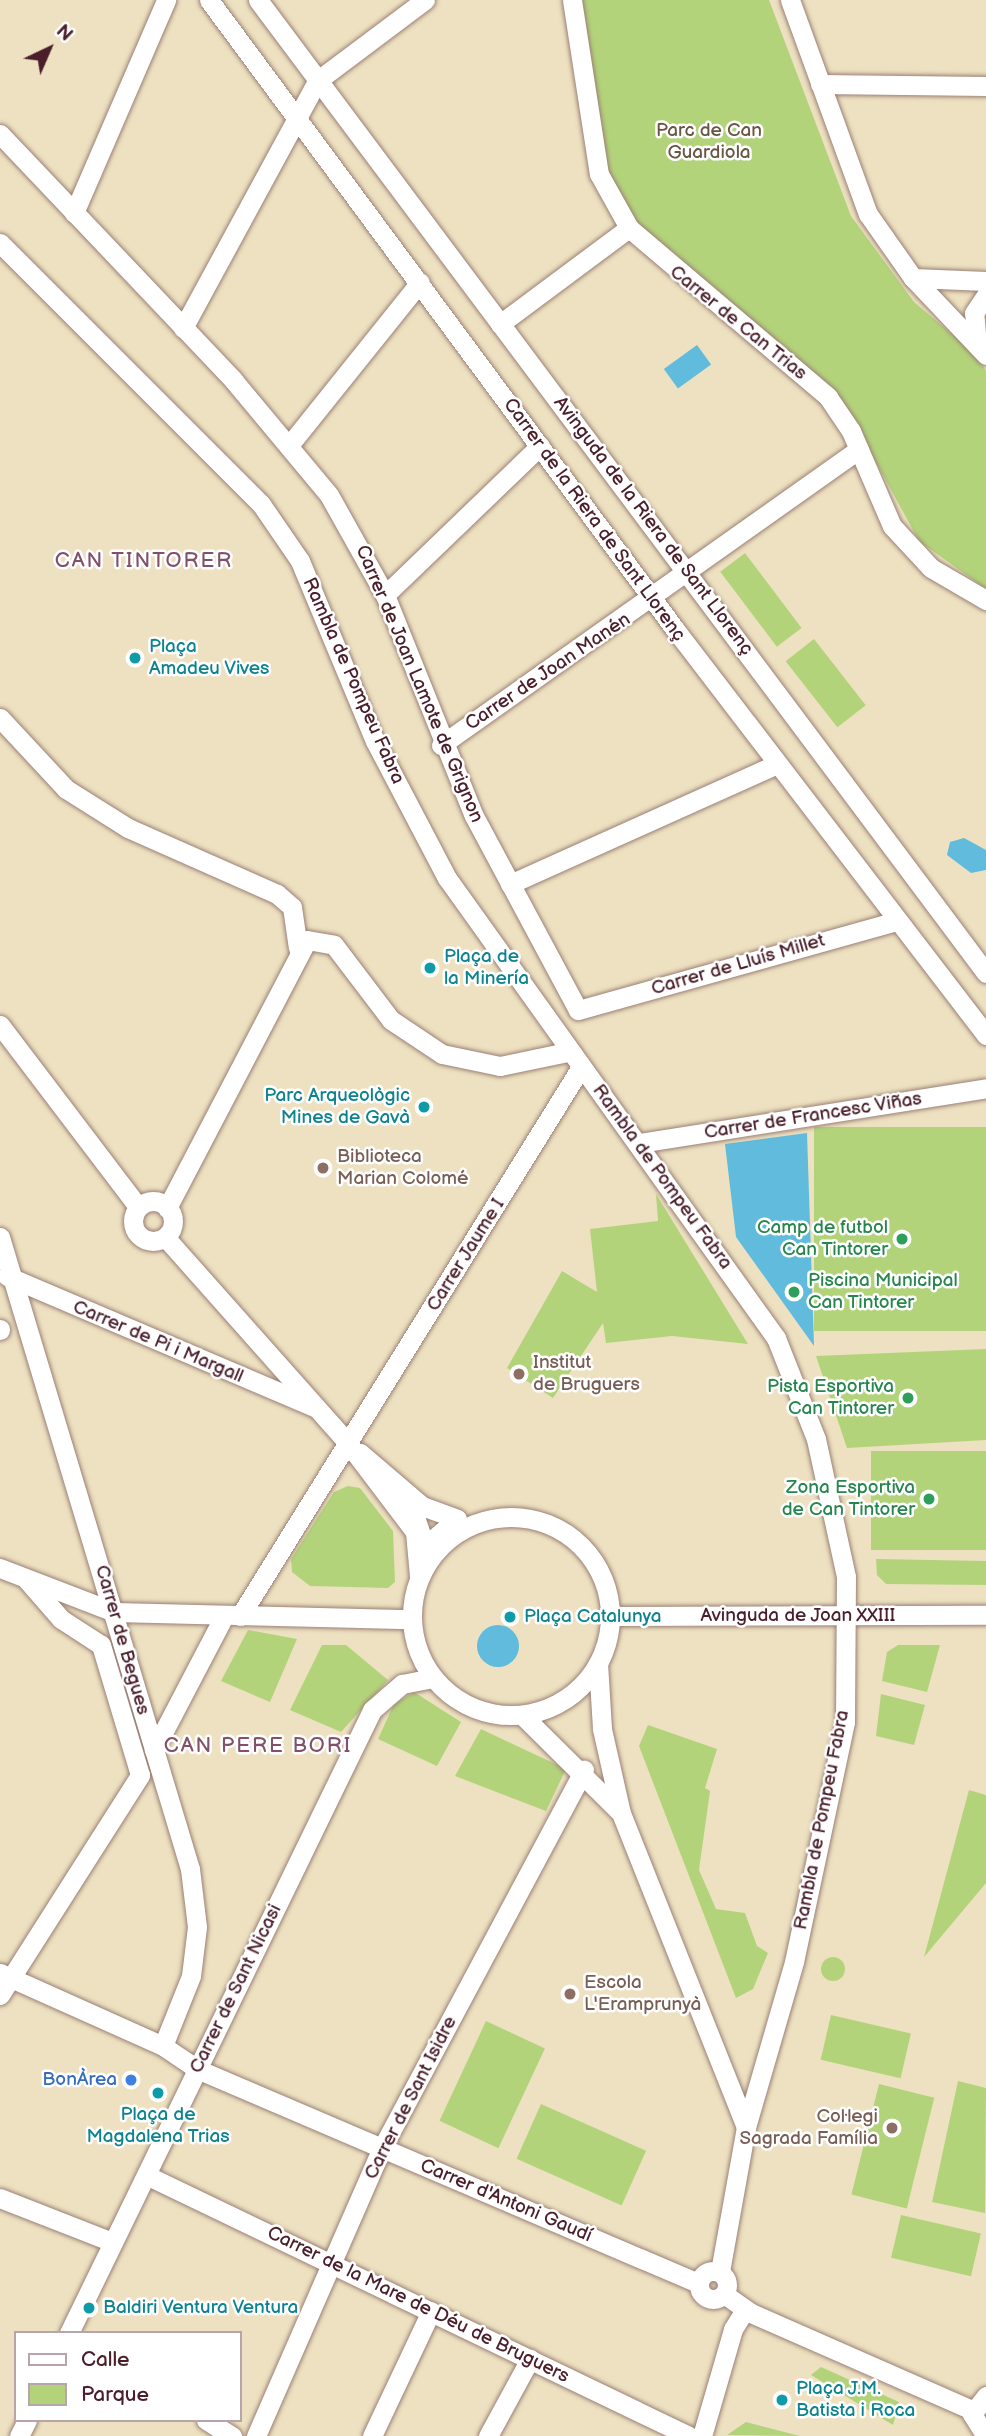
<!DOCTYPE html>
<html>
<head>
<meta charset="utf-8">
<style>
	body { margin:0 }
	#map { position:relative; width:986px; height:2436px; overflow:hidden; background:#ede1c1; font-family:"Balsamiq Sans",sans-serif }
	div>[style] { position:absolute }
	.green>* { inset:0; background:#b3d37b; transform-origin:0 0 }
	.round { border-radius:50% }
	.water>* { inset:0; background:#60bbdd; transform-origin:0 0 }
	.roads { filter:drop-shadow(0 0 2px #9c8076) drop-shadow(0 0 2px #9c8076) }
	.street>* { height:19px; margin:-9.5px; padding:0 9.5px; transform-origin:9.5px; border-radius:9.5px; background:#fff }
	.street>.ring { margin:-9.5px; padding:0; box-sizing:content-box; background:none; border:19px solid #fff; border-radius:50% }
	.dots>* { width:19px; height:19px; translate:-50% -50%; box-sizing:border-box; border:4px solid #fff; border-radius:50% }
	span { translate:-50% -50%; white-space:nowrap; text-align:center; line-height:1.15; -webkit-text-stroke:5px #fff; paint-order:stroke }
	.park-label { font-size:19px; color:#6a5543 }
	.street-label { font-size:19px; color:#4a1f2b }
	.culture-label { font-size:19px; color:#0d838f }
	.left { translate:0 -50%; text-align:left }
	.right { translate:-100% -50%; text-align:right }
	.education-label { font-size:19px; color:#785e54 }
	.leisure-label { font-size:19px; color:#27864d }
	.shop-label { font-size:19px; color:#366cbe }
	.neighbourhood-label { font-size:21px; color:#825069; letter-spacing:2px }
	.legend { position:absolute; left:14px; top:2331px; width:228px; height:91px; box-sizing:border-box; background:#fff; border:2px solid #b7a5aa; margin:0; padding:9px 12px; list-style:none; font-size:21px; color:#4a1f2b }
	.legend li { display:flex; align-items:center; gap:14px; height:35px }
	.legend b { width:35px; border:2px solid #b7a5aa }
	.north { position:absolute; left:14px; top:14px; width:70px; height:70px; -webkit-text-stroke:5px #fff; paint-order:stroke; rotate:44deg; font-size:19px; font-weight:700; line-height:28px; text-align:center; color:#4a1f2b }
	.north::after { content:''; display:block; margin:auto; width:24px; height:32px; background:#4a1f2b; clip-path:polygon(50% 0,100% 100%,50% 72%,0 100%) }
</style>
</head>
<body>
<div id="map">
	<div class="green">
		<i style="clip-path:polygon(577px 0,769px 0,851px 216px,914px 302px,978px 356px,986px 371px,986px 589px,919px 541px,842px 400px,640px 229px,609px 185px)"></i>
		<i style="left:745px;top:553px;width:94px;height:31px;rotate:53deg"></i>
		<i style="left:814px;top:639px;width:84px;height:36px;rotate:52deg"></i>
		<i style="left:986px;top:1127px;width:204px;height:172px;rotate:90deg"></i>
		<i style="clip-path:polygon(656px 1194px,748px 1344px,672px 1336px,606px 1343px,603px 1323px,553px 1398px,507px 1368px,562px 1271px,597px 1292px,590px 1229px,658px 1221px)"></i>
		<i style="clip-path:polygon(986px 1349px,986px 1440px,847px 1448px,816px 1356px)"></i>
		<i style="left:986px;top:1451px;width:99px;height:115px;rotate:90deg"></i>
		<i style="clip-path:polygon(348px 1486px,360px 1488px,393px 1531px,395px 1582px,388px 1588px,310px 1586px,292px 1572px,291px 1559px,334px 1492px)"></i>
		<i style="clip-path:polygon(876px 1559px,986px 1561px,986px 1585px,886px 1584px,877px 1575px)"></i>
		<i style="clip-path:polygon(248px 1630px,297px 1639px,270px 1702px,221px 1681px)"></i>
		<i style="clip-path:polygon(322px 1645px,346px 1645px,388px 1680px,341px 1732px,290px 1710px)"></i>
		<i style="clip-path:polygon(898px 1645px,940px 1645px,927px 1692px,882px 1681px,887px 1652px)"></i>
		<i style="clip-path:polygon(414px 1692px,461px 1722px,437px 1766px,378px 1739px,394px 1704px)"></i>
		<i style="clip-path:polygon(881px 1694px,925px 1705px,914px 1745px,876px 1736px)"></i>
		<i style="clip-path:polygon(648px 1725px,717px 1749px,705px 1788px,710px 1791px,699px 1870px,716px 1909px,745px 1913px,757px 1946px,768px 1953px,753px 1989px,736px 1998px,639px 1746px)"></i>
		<i style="clip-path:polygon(481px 1729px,566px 1769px,546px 1811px,455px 1776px)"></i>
		<i style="clip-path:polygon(969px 1790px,986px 1795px,986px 1883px,924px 1957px)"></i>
		<i class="round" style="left:821px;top:1957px;width:24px;height:24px"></i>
		<i style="left:831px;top:2015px;width:82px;height:46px;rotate:13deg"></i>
		<i style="left:486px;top:2021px;width:65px;height:110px;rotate:25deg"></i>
		<i style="clip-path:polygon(958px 2081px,986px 2088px,985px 2213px,932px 2202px)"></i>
		<i style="left:879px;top:2084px;width:57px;height:114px;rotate:14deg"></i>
		<i style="left:541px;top:2104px;width:115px;height:60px;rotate:24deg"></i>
		<i style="left:901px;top:2215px;width:82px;height:44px;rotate:13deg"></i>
		<i style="clip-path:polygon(821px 2367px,899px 2402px,893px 2425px,811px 2375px)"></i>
		<i style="clip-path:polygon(746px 2422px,800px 2436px,727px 2435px)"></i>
	</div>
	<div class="water">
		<i style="left:697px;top:345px;width:24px;height:41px;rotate:54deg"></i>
		<i style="clip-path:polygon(964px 838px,986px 850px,986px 870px,971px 873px,947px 855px,950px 842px)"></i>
		<i style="clip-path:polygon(807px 1133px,814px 1346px,736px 1237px,725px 1144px)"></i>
		<i class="round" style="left:477px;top:1625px;width:42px;height:42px"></i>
	</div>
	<div class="roads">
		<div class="street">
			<i style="left:209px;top:0;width:781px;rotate:53.48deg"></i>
			<i style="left:674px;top:628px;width:513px;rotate:52.53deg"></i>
			<i style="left:258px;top:0;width:1215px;rotate:53.2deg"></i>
			<i style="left:572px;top:0;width:176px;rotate:81.2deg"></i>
			<i style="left:599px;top:174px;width:62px;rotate:60.9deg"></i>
			<i style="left:629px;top:228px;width:261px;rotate:40.3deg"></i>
			<i style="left:828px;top:397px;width:41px;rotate:55.9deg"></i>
			<i style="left:851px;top:431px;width:103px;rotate:66.7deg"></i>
			<i style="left:892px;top:526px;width:57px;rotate:47.1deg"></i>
			<i style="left:931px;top:568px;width:64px;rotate:30.2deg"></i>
			<i style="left:790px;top:0;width:228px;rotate:70deg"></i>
			<i style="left:868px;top:214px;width:78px;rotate:54.9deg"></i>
			<i style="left:913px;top:278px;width:106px;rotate:46.5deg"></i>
			<i style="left:820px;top:84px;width:166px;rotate:0.7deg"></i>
			<i style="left:0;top:134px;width:340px;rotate:46.5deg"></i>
			<i style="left:234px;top:381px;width:148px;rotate:50.2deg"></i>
			<i style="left:329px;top:495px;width:115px;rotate:60.8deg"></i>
			<i style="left:385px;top:595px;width:238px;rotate:68.1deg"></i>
			<i style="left:474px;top:816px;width:220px;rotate:61.8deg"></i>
			<i style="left:74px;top:213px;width:232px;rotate:-66.6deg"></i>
			<i style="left:0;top:243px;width:369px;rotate:45deg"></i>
			<i style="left:261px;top:504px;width:69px;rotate:55.6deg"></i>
			<i style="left:300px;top:561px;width:195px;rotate:67.4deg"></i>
			<i style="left:375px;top:741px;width:155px;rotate:62.3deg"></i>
			<i style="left:447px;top:878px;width:566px;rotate:54.43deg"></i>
			<i style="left:776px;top:1338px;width:109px;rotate:68.4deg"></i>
			<i style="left:816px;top:1439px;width:141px;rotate:77.7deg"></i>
			<i style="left:846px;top:1577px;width:145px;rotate:90.4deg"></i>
			<i style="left:845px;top:1722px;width:245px;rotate:102deg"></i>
			<i style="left:794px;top:1962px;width:172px;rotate:106.2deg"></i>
			<i style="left:746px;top:2127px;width:147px;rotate:100.2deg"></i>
			<i style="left:913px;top:278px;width:73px;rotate:2.4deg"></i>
			<i style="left:500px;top:324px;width:161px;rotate:-36.7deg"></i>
			<i style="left:183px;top:328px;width:281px;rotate:-61.5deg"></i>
			<i style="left:317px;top:81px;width:135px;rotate:-36.9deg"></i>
			<i style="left:977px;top:345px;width:32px;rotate:-95deg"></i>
			<i style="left:974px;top:313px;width:22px;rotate:-56deg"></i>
			<i style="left:291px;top:443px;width:206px;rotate:-51.3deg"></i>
			<i style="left:385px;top:595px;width:215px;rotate:-43.9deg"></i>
			<i style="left:0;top:718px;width:97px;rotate:47.1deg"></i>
			<i style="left:66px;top:789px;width:73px;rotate:32.2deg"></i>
			<i style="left:128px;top:828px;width:163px;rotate:23.9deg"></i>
			<i style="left:277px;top:894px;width:20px;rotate:41deg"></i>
			<i style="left:292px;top:907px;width:41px;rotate:81.7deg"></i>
			<i style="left:441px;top:745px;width:512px;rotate:-35.3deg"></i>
			<i style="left:510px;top:884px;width:293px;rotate:-24.2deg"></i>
			<i style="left:578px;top:1010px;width:331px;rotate:-15.6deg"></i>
			<i style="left:0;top:1025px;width:228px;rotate:52.8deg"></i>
			<i style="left:640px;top:1143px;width:350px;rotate:-9deg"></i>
			<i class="ring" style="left:133px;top:1201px;width:21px;height:21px"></i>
			<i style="left:167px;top:1208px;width:302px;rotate:-62.4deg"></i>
			<i style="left:307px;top:940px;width:27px;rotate:10deg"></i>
			<i style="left:334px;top:945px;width:94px;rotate:52.8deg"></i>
			<i style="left:391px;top:1020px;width:61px;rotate:33.7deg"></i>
			<i style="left:442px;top:1054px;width:59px;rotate:11.7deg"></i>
			<i style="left:500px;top:1066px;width:68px;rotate:-11.8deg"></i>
			<i style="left:0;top:1237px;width:660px;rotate:73.27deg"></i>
			<i style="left:190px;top:1869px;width:58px;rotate:83.1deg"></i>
			<i style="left:197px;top:1927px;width:49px;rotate:97deg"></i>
			<i style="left:191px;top:1976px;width:75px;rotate:111.8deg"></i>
			<i style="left:165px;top:1237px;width:274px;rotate:48.4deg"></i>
			<i style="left:347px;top:1442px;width:113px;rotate:52.9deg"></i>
			<i style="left:415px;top:1532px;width:44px;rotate:84.8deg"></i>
			<i style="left:7px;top:1276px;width:334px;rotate:23.1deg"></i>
			<i style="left:0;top:1330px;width:1px;rotate:-90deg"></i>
			<i style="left:360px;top:1453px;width:82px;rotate:40.5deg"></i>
			<i style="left:422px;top:1506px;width:37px;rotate:20deg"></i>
			<i style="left:457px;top:1519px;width:42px;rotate:139.8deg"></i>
			<i style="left:425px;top:1546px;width:31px;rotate:-109deg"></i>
			<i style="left:415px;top:1517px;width:84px;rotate:-130.7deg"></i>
			<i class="ring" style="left:412px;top:1517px;width:179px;height:179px"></i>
			<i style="left:0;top:1568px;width:122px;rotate:21.1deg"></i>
			<i style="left:114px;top:1612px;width:297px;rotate:1.4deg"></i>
			<i style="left:240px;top:1616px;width:646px;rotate:-58.15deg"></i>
			<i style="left:610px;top:1616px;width:376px;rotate:-0.2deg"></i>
			<i style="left:598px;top:1663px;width:66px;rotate:86.5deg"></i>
			<i style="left:602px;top:1729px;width:86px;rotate:77.3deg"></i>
			<i style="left:621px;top:1813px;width:338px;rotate:68.3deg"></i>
			<i style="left:522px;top:1715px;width:135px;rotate:44.7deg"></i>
			<i style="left:154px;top:1750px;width:151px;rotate:-62.4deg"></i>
			<i style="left:0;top:1973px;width:179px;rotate:24.1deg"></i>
			<i style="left:163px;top:2046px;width:41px;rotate:34.1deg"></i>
			<i style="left:197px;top:2069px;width:545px;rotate:23.13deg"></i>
			<i style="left:0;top:1995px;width:261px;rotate:-57.5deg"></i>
			<i style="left:140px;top:1775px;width:136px;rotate:-106.7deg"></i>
			<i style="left:101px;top:1645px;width:48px;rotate:-147deg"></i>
			<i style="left:61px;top:1619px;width:52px;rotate:-131.1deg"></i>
			<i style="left:146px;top:2175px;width:602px;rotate:25.67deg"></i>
			<i style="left:0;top:2198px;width:120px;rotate:21.4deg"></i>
			<i class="ring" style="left:699px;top:2271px;width:9px;height:9px"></i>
			<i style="left:724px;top:2294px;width:33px;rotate:35deg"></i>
			<i style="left:751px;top:2313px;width:241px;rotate:23.7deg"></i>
			<i style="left:69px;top:2333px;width:693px;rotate:-64.06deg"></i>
			<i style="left:372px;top:1710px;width:40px;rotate:-41deg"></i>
			<i style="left:402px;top:1684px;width:32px;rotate:-11deg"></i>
			<i style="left:986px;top:2396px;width:23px;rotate:128deg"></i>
			<i style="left:972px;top:2414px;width:26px;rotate:58deg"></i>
			<i style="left:206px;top:2420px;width:31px;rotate:32deg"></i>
			<i style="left:19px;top:2436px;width:18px;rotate:-63deg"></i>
			<i style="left:256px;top:2436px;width:314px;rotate:-66.4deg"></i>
			<i style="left:382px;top:2148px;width:429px;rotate:-61.9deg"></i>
			<i style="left:372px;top:2436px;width:138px;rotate:-64.7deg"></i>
			<i style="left:488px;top:2436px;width:88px;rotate:-61.4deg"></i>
			<i style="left:702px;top:2436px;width:111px;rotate:-73.8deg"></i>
			<i style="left:733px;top:2329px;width:22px;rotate:-58deg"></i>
		</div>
	</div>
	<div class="dots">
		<i style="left:135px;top:658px;background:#0f9aa8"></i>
		<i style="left:430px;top:968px;background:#0f9aa8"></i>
		<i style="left:424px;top:1107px;background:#0f9aa8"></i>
		<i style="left:323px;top:1168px;background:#8d6e63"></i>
		<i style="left:902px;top:1239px;background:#2e9e5b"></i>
		<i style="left:794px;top:1292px;background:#2e9e5b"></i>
		<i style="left:519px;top:1374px;background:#8d6e63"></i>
		<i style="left:908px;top:1398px;background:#2e9e5b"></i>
		<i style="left:929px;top:1499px;background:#2e9e5b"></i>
		<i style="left:510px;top:1617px;background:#0f9aa8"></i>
		<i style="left:570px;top:1994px;background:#8d6e63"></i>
		<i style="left:131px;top:2080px;background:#3f7fe0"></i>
		<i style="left:158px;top:2093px;background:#0f9aa8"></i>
		<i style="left:892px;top:2128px;background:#8d6e63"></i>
		<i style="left:89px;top:2308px;background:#0f9aa8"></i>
		<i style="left:782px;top:2400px;background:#0f9aa8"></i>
	</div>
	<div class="park-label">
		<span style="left:709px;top:142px">Parc de Can<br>Guardiola</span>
	</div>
	<div class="street-label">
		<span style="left:738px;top:323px;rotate:39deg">Carrer de Can Trias</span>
		<span style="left:594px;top:520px;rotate:54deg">Carrer de la Riera de Sant Llorenç</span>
		<span style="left:653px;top:526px;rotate:53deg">Avinguda de la Riera de Sant Llorenç</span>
		<span style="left:548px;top:672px;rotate:-34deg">Carrer de Joan Manén</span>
		<span style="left:353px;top:681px;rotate:66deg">Rambla de Pompeu Fabra</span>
		<span style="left:419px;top:684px;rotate:67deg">Carrer de Joan Lamote de Grignon</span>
		<span style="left:738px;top:965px;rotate:-16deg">Carrer de Lluís Millet</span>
		<span style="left:813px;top:1116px;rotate:-9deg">Carrer de Francesc Viñas</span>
		<span style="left:662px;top:1177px;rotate:54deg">Rambla de Pompeu Fabra</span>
		<span style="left:466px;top:1255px;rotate:-58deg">Carrer Jaume I</span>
		<span style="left:158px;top:1342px;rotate:23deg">Carrer de Pi i Margall</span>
		<span style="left:798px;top:1616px">Avinguda de Joan XXIII</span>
		<span style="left:122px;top:1640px;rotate:74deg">Carrer de Begues</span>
		<span style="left:822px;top:1820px;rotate:-79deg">Rambla de Pompeu Fabra</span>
		<span style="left:236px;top:1989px;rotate:-64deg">Carrer de Sant Nicasi</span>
		<span style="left:411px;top:2098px;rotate:-63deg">Carrer de Sant Isidre</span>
		<span style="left:506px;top:2201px;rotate:23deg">Carrer d'Antoni Gaudí</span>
		<span style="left:418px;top:2305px;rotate:26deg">Carrer de la Mare de Déu de Bruguers</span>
	</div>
	<div class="culture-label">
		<span class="left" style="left:149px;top:658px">Plaça<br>Amadeu Vives</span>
		<span class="left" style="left:444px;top:968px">Plaça de<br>la Minería</span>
		<span class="right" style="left:410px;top:1107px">Parc Arqueològic<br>Mines de Gavà</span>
		<span class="left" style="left:524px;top:1617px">Plaça Catalunya</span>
		<span style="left:158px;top:2126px">Plaça de<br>Magdalena Trias</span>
		<span class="left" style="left:103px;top:2308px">Baldiri Ventura Ventura</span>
		<span class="left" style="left:796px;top:2400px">Plaça J.M.<br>Batista i Roca</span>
	</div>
	<div class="education-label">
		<span class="left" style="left:337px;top:1168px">Biblioteca<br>Marian Colomé</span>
		<span class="left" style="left:533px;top:1374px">Institut<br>de Bruguers</span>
		<span class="left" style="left:584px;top:1994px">Escola<br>L'Eramprunyà</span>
		<span class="right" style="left:878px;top:2128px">Col·legi<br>Sagrada Família</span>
	</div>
	<div class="leisure-label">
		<span class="right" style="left:888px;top:1239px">Camp de futbol<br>Can Tintorer</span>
		<span class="left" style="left:808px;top:1292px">Piscina Municipal<br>Can Tintorer</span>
		<span class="right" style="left:894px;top:1398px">Pista Esportiva<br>Can Tintorer</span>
		<span class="right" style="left:915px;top:1499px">Zona Esportiva<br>de Can Tintorer</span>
	</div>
	<div class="shop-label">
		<span class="right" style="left:117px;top:2080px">BonÀrea</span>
	</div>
	<div class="neighbourhood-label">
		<span style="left:144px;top:561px">CAN TINTORER</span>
		<span style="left:258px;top:1746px">CAN PERE BORI</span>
	</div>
	<ul class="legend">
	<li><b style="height:9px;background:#fff"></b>Calle</li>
	<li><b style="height:19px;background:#b3d37b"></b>Parque</li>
	</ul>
	<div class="north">N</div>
</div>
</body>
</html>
